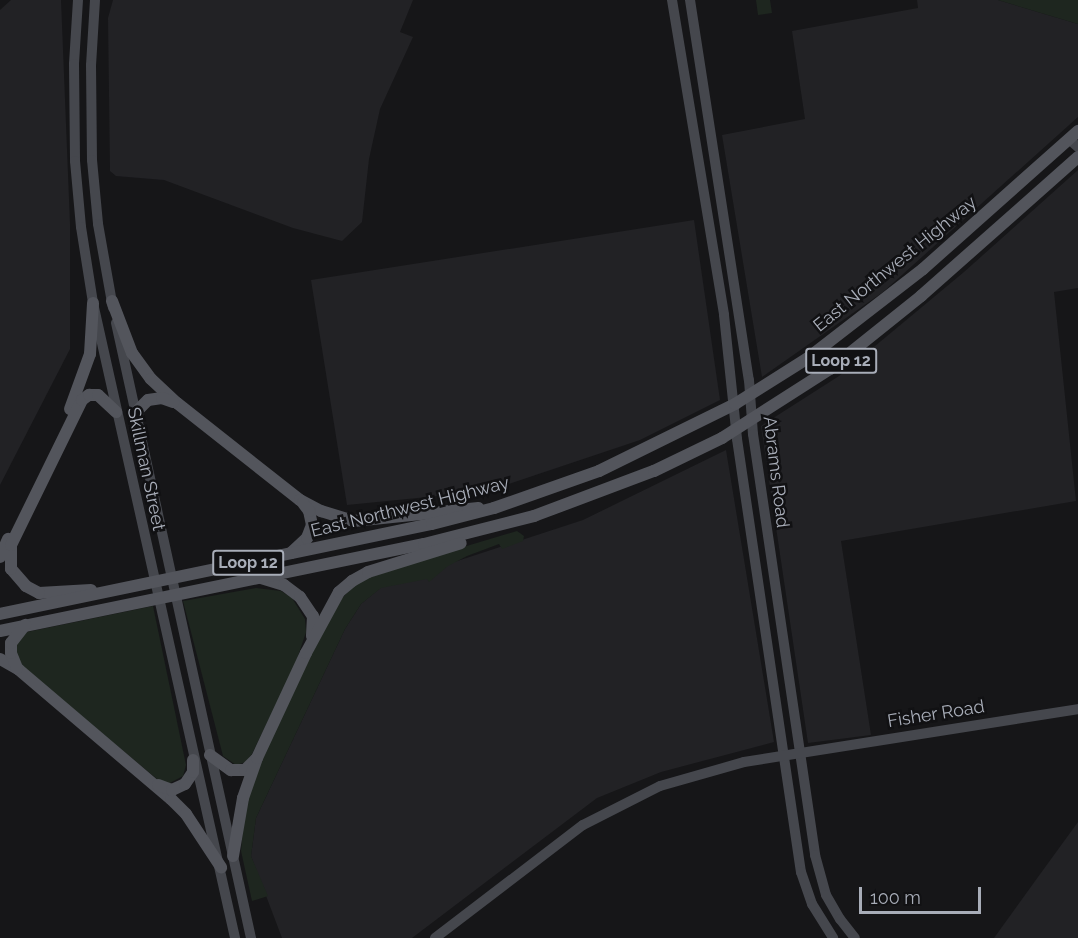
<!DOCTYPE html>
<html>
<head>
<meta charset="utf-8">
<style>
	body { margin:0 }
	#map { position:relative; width:1078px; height:938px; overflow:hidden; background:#161618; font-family:Raleway,sans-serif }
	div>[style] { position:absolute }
	.built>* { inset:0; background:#222225 }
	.green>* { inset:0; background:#1e261f }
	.secondary>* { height:10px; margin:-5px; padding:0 5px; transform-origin:5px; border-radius:5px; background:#45474d }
	.primary>* { height:12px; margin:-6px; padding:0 6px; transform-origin:6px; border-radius:6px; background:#53555c }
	span { translate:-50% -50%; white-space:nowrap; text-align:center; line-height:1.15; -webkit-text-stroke:5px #111113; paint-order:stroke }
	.shield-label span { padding:2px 4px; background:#111113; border:2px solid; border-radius:4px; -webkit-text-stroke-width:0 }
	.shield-label { font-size:16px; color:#a8adb8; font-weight:700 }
	.street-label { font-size:18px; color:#a8adb8 }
	.scale { position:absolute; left:859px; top:887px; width:122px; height:27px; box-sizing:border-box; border:3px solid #a8adb8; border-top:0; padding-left:8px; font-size:18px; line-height:21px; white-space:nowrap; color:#a8adb8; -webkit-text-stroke:4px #111113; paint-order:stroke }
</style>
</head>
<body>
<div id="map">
	<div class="built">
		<i style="clip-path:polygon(11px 0,61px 0,70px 224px,70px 349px,0 485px,0 10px)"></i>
		<i style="clip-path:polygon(113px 0,413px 0,400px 32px,413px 37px,380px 109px,369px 159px,362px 222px,342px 241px,293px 228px,164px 180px,116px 176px,110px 171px,108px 18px)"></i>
		<i style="clip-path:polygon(917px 0,998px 0,1078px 24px,1078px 117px,883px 292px,762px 377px,722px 135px,805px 119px,792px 31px,918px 8px)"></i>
		<i style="clip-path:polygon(1078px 170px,1078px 288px,1054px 292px,1076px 501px,841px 541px,871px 735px,808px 743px,761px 426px,839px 376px,964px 272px)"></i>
		<i style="clip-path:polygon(694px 220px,720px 400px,640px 440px,488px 491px,347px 505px,311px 280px)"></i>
		<i style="clip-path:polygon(726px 450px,774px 742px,661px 772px,597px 798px,412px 938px,282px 938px,251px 856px,256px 818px,345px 629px,361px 604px,384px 585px,583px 520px)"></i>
		<i style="clip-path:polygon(1078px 822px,1078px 938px,994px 938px,1038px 877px)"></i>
	</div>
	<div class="green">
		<i style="clip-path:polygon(756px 0,770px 0,772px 13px,758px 15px)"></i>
		<i style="clip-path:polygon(998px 0,1078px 0,1078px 24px)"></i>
		<i style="clip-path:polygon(517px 531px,524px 536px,523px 541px,502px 549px,499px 544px,467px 556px,448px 566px,429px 582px,427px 579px,381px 588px,361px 604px,345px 629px,256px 818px,251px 856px,268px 896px,252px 901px,241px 851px,244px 816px,251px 780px,334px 606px,358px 582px,400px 566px)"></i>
		<i style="clip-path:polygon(256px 588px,281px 591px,292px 598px,305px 619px,306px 632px,295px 665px,252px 754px,246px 762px,236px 765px,223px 756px,183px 601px)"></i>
		<i style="clip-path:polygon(153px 606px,186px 765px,183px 776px,168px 784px,157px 779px,19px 664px,14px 643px,27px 632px)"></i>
	</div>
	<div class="secondary">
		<i style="left:78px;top:0;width:64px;rotate:93.6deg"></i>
		<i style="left:74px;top:64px;width:97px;rotate:89.4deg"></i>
		<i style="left:75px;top:161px;width:66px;rotate:84.8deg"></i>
		<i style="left:81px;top:227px;width:77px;rotate:81deg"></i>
		<i style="left:93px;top:303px;width:651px;rotate:77.39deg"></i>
		<i style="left:95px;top:0;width:65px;rotate:93.5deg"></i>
		<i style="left:91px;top:65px;width:95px;rotate:89.4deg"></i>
		<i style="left:92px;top:160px;width:64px;rotate:84.6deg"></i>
		<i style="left:98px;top:224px;width:85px;rotate:79.9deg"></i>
		<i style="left:672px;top:0;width:319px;rotate:80.6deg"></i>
		<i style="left:724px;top:315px;width:125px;rotate:84deg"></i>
		<i style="left:737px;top:439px;width:438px;rotate:81.6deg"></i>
		<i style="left:801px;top:872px;width:34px;rotate:71deg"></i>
		<i style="left:812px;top:904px;width:40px;rotate:58deg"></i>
		<i style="left:690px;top:0;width:385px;rotate:81.2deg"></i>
		<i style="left:749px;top:380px;width:54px;rotate:85.8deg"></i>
		<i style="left:753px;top:434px;width:426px;rotate:81.6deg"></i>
		<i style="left:815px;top:855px;width:41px;rotate:74.6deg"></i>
		<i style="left:826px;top:895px;width:28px;rotate:60deg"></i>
		<i style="left:840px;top:919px;width:24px;rotate:52deg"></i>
		<i style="left:1069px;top:139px;width:12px;rotate:42deg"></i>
		<i style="left:116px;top:323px;width:630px;rotate:77.62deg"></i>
		<i style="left:435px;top:938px;width:186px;rotate:-37.4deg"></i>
		<i style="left:583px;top:825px;width:86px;rotate:-26.9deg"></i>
		<i style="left:660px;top:786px;width:87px;rotate:-15.9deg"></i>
		<i style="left:744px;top:762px;width:338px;rotate:-9deg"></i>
	</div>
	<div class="primary">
		<i style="left:112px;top:301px;width:56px;rotate:69deg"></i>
		<i style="left:132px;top:353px;width:32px;rotate:54deg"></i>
		<i style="left:151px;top:379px;width:35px;rotate:43deg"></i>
		<i style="left:177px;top:403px;width:157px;rotate:38.3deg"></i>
		<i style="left:300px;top:500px;width:24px;rotate:28deg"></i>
		<i style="left:321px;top:511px;width:34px;rotate:17deg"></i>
		<i style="left:354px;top:521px;width:125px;rotate:-6deg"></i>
		<i style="left:70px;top:409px;width:59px;rotate:-70deg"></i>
		<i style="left:90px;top:354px;width:51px;rotate:-86.6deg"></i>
		<i style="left:137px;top:424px;width:14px;rotate:-86deg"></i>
		<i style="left:138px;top:410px;width:14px;rotate:-45deg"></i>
		<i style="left:148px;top:400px;width:14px;rotate:-8deg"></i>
		<i style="left:162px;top:398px;width:12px;rotate:20deg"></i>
		<i style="left:291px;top:553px;width:22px;rotate:-43deg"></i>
		<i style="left:307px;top:538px;width:14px;rotate:-69deg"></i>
		<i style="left:312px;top:525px;width:14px;rotate:-102deg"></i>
		<i style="left:309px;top:511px;width:10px;rotate:-127deg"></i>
		<i style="left:0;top:557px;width:20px;rotate:-66deg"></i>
		<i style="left:261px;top:578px;width:24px;rotate:17deg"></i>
		<i style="left:284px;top:585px;width:20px;rotate:37deg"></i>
		<i style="left:300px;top:597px;width:23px;rotate:56deg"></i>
		<i style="left:313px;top:616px;width:20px;rotate:93deg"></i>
		<i style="left:91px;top:590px;width:52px;rotate:176.7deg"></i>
		<i style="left:39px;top:593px;width:15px;rotate:-152deg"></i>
		<i style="left:26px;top:586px;width:23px;rotate:-131deg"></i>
		<i style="left:11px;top:569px;width:24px;rotate:-90deg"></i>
		<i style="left:11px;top:545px;width:161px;rotate:-63.9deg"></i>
		<i style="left:82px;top:400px;width:9px;rotate:-36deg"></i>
		<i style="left:89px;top:395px;width:9px"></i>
		<i style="left:98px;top:395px;width:25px;rotate:43deg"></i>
		<i style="left:0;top:614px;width:441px;rotate:-11.8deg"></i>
		<i style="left:432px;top:524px;width:64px;rotate:-14.5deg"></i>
		<i style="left:494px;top:508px;width:111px;rotate:-19.4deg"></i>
		<i style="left:599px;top:471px;width:152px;rotate:-26.2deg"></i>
		<i style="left:735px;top:404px;width:86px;rotate:-32.2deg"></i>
		<i style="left:808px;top:358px;width:145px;rotate:-37.7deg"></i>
		<i style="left:923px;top:269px;width:208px;rotate:-41.7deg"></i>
		<i style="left:0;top:631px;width:433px;rotate:-11.6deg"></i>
		<i style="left:424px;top:544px;width:114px;rotate:-14.3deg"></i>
		<i style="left:534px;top:516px;width:128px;rotate:-20.6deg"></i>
		<i style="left:654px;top:471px;width:76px;rotate:-25.9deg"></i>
		<i style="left:722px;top:438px;width:128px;rotate:-32.6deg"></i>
		<i style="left:830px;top:369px;width:117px;rotate:-38.7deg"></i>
		<i style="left:921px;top:296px;width:210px;rotate:-41.5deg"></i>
		<i style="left:0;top:659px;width:21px;rotate:29deg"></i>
		<i style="left:18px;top:669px;width:201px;rotate:40.4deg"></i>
		<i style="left:171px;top:799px;width:21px;rotate:45deg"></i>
		<i style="left:186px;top:814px;width:64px;rotate:56.6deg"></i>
		<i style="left:17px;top:668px;width:16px;rotate:-112deg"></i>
		<i style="left:11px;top:653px;width:10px;rotate:-90deg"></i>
		<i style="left:11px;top:643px;width:23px;rotate:-52deg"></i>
		<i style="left:210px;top:755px;width:26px;rotate:36deg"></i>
		<i style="left:231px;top:770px;width:14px"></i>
		<i style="left:245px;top:770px;width:16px;rotate:-45deg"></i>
		<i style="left:158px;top:785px;width:15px;rotate:20deg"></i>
		<i style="left:172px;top:790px;width:14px;rotate:-25deg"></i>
		<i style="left:185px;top:784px;width:14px;rotate:-56deg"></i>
		<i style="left:193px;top:772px;width:12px;rotate:-90deg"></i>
		<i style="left:233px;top:856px;width:59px;rotate:-80.2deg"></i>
		<i style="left:243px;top:798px;width:42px;rotate:-70.7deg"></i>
		<i style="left:257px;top:758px;width:116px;rotate:-65deg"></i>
		<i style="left:306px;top:653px;width:69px;rotate:-61.6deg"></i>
		<i style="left:339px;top:592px;width:17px;rotate:-40deg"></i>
		<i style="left:352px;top:581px;width:18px;rotate:-29deg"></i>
		<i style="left:368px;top:572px;width:97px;rotate:-17.3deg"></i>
	</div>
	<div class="shield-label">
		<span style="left:841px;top:361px">Loop 12</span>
		<span style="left:248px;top:563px">Loop 12</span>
	</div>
	<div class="street-label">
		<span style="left:895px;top:264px;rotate:-39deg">East Northwest Highway</span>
		<span style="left:146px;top:469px;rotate:78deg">Skillman Street</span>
		<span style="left:776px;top:472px;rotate:83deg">Abrams Road</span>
		<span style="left:410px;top:507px;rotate:-14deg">East Northwest Highway</span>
		<span style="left:936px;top:714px;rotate:-9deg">Fisher Road</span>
	</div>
	<div class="scale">100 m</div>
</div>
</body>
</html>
